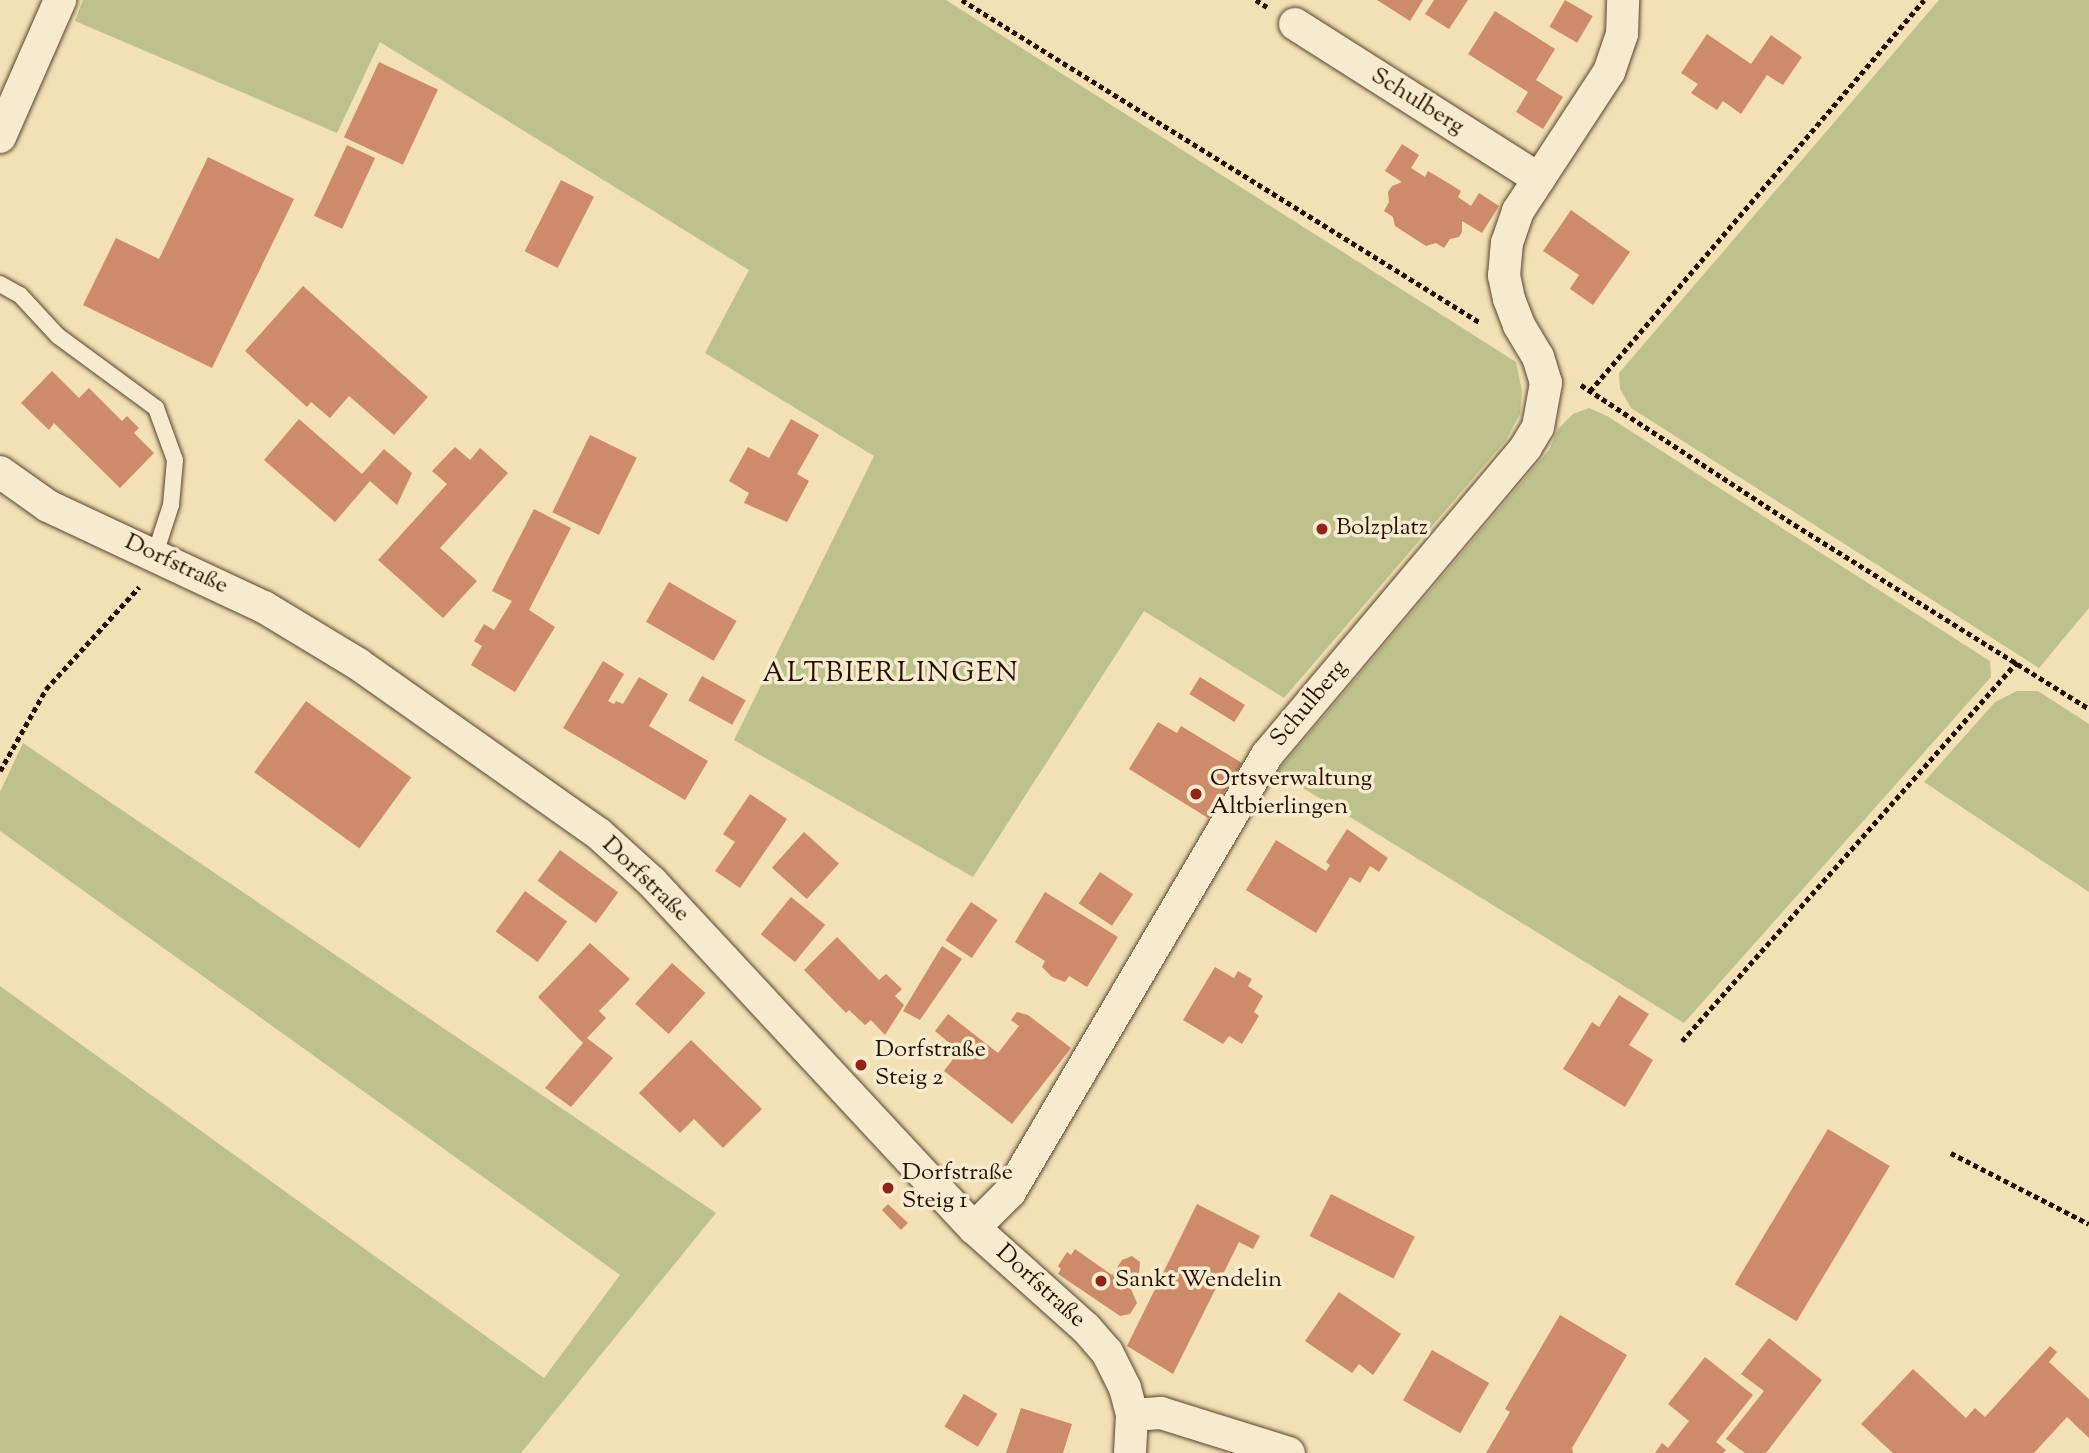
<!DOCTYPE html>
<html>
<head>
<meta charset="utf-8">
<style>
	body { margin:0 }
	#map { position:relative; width:2089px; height:1453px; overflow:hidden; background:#f3e0b5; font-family:"Sorts Mill Goudy",serif }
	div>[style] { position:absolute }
	.green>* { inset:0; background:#bdc28c }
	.building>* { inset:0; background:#cd8b6a; transform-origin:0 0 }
	.path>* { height:4.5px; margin-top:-2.25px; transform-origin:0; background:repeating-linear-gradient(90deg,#271002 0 5px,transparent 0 8.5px) }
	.roads { filter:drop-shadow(0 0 2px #5a442f) drop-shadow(0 0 2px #5a442f) }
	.service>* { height:16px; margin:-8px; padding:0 8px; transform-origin:8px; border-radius:8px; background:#f7ebcf }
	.minor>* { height:32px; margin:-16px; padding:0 16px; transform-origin:16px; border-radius:16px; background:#f7ebcf }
	.dots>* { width:19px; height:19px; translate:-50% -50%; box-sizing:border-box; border:4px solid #f7ebcf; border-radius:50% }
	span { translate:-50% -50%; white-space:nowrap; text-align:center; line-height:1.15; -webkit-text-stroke:7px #f7ebcf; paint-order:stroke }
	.street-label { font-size:24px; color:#271002 }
	.poi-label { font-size:24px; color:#271002 }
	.left { translate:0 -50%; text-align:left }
	.quarter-label { font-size:28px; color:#271002; letter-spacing:2px }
</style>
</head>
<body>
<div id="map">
	<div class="green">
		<i style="clip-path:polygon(83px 0,946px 0,1516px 362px,1522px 391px,1520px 414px,1506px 440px,1284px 698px,1144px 611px,973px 877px,734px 740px,874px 456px,705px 353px,749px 270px,380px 42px,337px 133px,75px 21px)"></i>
		<i style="clip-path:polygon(1939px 0,2089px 0,2089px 608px,2039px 668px,1631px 408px,1620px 389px,1619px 373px)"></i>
		<i style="clip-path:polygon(1589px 408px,1607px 416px,1990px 661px,1991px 677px,1684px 1023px,1277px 772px,1549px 450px,1558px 429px,1573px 414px)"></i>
		<i style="clip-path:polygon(2017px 691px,2038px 691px,2089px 724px,2089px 892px,1924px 782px,1995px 702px)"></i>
		<i style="clip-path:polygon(23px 743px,716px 1213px,521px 1453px,0 1453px,0 986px,544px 1378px,620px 1275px,0 831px,0 792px)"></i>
	</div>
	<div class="building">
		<i style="clip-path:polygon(1377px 0,1423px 0,1410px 21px)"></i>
		<i style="clip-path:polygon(1434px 0,1468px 0,1449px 29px,1425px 14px)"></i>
		<i style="left:1565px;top:0;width:32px;height:31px;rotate:30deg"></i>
		<i style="clip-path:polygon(1495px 11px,1555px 49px,1536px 80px,1563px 97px,1543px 129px,1516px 112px,1528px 92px,1468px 54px)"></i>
		<i style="clip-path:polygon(1707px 34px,1751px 64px,1771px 35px,1802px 57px,1783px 85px,1767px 75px,1741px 114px,1723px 101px,1717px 110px,1691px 93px,1698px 84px,1681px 73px)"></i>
		<i style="left:379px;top:62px;width:65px;height:83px;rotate:25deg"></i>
		<i style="clip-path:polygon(1402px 144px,1419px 155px,1411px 168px,1425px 177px,1428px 171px,1445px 181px,1461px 191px,1458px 197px,1471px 206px,1479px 193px,1499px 206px,1482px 233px,1462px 221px,1462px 232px,1459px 237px,1450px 239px,1444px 248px,1436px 243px,1426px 246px,1395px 226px,1393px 217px,1384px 211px,1389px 202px,1388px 192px,1392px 186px,1402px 182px,1385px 171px)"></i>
		<i style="left:347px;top:145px;width:31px;height:78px;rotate:25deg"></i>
		<i style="clip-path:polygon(208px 157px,294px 199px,212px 368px,83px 305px,116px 238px,159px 259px)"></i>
		<i style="left:561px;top:180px;width:37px;height:80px;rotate:27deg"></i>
		<i style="clip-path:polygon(1571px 210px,1630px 252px,1593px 305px,1570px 289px,1579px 275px,1543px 251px)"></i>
		<i style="clip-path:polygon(303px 286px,428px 397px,394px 435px,349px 396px,330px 418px,311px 402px,307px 407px,245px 351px)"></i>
		<i style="clip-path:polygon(52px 371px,79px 398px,89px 388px,122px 421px,127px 416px,139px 428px,134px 433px,154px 453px,120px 488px,54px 423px,49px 430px,21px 403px)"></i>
		<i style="clip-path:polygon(299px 419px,362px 474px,384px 449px,412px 473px,397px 505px,370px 481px,335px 522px,264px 460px)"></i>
		<i style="clip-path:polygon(791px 419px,819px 435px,797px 474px,809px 481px,787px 522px,744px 503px,749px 493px,729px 481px,748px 447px,769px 458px)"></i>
		<i style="left:590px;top:435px;width:52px;height:86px;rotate:26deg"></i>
		<i style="clip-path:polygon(455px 447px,470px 460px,480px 448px,508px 473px,440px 548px,477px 581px,443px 618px,378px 560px,447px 484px,432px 471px)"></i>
		<i style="clip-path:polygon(534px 509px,571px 528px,529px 610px,555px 627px,515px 692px,471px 665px,482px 646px,474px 641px,484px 624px,494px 630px,512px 601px,492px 591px)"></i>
		<i style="left:669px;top:582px;width:78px;height:46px;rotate:30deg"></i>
		<i style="clip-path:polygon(603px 661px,624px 674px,608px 701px,614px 704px,616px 701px,623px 704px,639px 677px,668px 694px,649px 726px,708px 761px,685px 800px,563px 728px)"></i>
		<i style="left:702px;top:676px;width:50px;height:28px;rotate:29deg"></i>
		<i style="left:1200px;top:677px;width:53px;height:20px;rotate:32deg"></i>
		<i style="left:306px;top:701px;width:130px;height:88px;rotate:36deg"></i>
		<i style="clip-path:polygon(1158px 722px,1177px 733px,1181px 726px,1242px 763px,1208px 818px,1129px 769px)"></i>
		<i style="clip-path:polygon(750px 794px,787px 819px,740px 888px,715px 871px,735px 842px,723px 834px)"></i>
		<i style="clip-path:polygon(1347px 829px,1388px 858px,1379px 872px,1370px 866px,1360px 883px,1350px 877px,1316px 933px,1246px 890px,1276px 840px,1326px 871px,1330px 865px,1326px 862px)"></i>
		<i style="left:804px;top:832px;width:47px;height:48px;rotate:42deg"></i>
		<i style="left:560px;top:850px;width:72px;height:38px;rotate:36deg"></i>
		<i style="left:1100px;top:872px;width:40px;height:38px;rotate:34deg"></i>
		<i style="left:525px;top:891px;width:52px;height:50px;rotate:36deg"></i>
		<i style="clip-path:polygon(1045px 892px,1118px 937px,1087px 987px,1069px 976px,1065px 982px,1052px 977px,1042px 967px,1045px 961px,1015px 942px)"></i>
		<i style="left:791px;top:897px;width:44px;height:48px;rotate:39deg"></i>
		<i style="left:971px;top:902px;width:32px;height:46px;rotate:34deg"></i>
		<i style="clip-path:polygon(837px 937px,879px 980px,886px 974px,902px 989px,895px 996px,904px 1005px,885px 1035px,871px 1020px,865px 1025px,849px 1010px,846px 1013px,804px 970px)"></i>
		<i style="clip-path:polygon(590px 943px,630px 979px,599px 1011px,606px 1018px,587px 1038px,613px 1058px,571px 1107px,545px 1088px,583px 1043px,538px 997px)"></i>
		<i style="clip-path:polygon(942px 946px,962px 959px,920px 1020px,903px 1011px)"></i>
		<i style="left:672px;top:963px;width:45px;height:55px;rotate:42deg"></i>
		<i style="clip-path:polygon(1215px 967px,1234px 978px,1238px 971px,1252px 979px,1248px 986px,1263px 996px,1254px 1012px,1259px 1016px,1242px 1044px,1229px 1036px,1223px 1044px,1183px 1020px)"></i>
		<i style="clip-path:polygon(1619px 995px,1649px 1014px,1629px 1045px,1653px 1060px,1625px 1107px,1563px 1069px,1592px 1022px,1599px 1027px)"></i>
		<i style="clip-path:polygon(1017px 1012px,1028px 1015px,1071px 1048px,1012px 1124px,944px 1071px,959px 1051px,935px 1031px,948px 1014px,998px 1053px,1019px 1026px,1011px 1020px)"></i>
		<i style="clip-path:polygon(691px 1040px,762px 1109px,723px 1148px,694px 1119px,680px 1133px,639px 1093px)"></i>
		<i style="left:1828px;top:1129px;width:72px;height:181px;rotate:31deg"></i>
		<i style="left:1331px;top:1194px;width:94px;height:47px;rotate:27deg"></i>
		<i style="clip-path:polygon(888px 1204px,908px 1223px,901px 1230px,882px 1210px)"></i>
		<i style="clip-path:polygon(1197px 1204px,1260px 1236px,1253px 1249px,1239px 1242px,1173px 1374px,1127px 1346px)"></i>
		<i style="clip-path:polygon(1075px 1249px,1112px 1275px,1122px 1260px,1132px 1256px,1140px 1262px,1139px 1273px,1130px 1287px,1137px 1303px,1130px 1314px,1120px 1316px,1058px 1274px,1061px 1269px,1058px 1266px,1067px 1252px,1071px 1255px)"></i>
		<i style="clip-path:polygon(1339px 1292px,1401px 1334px,1373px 1375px,1359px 1364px,1352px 1373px,1305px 1341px)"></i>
		<i style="clip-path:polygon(1560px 1315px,1627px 1355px,1572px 1448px,1573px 1453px,1486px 1453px,1510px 1412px,1505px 1409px)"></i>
		<i style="clip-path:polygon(1769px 1338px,1822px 1380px,1766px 1453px,1745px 1453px,1726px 1439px,1764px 1391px,1741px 1374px)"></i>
		<i style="clip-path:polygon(2050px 1346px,2057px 1352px,2049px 1362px,2089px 1399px,2089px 1438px,2067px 1417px,2034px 1453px,1893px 1453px,1861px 1424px,1913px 1369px,1966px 1418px,1975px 1408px,1985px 1417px)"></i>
		<i style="left:1432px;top:1350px;width:66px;height:58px;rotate:30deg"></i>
		<i style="clip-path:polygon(1705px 1357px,1753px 1395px,1716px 1442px,1726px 1450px,1723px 1453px,1655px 1453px,1662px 1443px,1668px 1448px,1689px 1421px,1668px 1404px)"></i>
		<i style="left:964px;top:1394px;width:39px;height:38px;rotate:31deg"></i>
		<i style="clip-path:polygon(1021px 1408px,1072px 1424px,1063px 1453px,1006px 1453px)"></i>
	</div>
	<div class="path">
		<i style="left:962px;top:0;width:611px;rotate:31.9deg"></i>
		<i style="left:1256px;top:0;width:13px;rotate:32deg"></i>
		<i style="left:1581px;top:385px;width:246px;rotate:33.2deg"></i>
		<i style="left:1787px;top:520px;width:356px;rotate:32deg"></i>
		<i style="left:1590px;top:391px;width:514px;rotate:-49.5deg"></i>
		<i style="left:0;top:771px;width:94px;rotate:-60.7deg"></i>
		<i style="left:46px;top:689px;width:138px;rotate:-47.6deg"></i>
		<i style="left:1682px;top:1041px;width:506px;rotate:-48.53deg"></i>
		<i style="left:1951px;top:1153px;width:155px;rotate:27.2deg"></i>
	</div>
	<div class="roads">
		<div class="service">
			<i style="left:0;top:284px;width:23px;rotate:29deg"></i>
			<i style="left:20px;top:295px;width:56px;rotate:47.2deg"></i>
			<i style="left:58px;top:336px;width:122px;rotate:36.3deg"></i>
			<i style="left:156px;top:408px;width:55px;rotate:69.9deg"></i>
			<i style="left:175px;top:460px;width:45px;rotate:95.1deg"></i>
			<i style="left:171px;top:505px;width:52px;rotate:108.1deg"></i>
		</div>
		<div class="minor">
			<i style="left:1295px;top:24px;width:289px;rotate:32.4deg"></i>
			<i style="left:0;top:137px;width:150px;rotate:-66.3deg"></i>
			<i style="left:0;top:472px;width:59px;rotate:35.3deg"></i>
			<i style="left:48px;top:506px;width:238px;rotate:25.1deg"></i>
			<i style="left:264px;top:607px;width:110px;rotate:31.2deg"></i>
			<i style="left:358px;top:664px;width:295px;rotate:35.2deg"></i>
			<i style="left:599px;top:834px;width:72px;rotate:42.2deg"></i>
			<i style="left:652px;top:882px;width:473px;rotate:47.1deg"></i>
			<i style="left:974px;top:1228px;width:150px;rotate:41.8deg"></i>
			<i style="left:1086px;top:1328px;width:32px;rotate:49deg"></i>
			<i style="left:1107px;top:1352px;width:40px;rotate:63.4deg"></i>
			<i style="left:1125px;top:1388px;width:28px;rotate:75deg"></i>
			<i style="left:1132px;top:1415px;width:38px;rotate:93deg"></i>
			<i style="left:974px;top:1228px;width:51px;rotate:-45deg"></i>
			<i style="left:1010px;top:1192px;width:507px;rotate:-59.54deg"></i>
			<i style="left:1267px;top:755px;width:402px;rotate:-49.9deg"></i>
			<i style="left:1526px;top:447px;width:23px;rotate:-59deg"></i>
			<i style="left:1538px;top:427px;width:45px;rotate:-79.7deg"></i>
			<i style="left:1546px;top:383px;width:27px;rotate:-107deg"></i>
			<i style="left:1538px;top:357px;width:37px;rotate:-121deg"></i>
			<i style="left:1519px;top:325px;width:28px;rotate:-111deg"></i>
			<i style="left:1509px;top:299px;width:24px;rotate:-102deg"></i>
			<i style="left:1504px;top:276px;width:33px;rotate:-85deg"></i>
			<i style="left:1507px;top:243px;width:34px;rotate:-71deg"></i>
			<i style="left:1518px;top:211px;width:166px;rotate:-56.8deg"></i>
			<i style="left:1609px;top:72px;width:40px;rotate:-71.1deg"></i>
			<i style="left:1622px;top:34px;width:34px;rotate:-88deg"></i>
			<i style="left:1132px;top:1415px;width:29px;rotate:-4deg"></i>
			<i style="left:1161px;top:1413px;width:134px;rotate:17.4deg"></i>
		</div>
	</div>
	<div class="dots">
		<i style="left:1322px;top:529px;background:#8f2418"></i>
		<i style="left:1196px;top:794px;background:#8f2418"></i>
		<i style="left:861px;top:1065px;background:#8f2418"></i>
		<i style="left:888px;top:1188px;background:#8f2418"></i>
		<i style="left:1101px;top:1281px;background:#8f2418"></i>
	</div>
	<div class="street-label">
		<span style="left:1417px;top:102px;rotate:32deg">Schulberg</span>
		<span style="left:176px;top:565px;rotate:25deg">Dorfstraße</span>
		<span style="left:1310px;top:704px;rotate:-50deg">Schulberg</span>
		<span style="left:645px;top:880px;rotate:44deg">Dorfstraße</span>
		<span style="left:1040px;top:1287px;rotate:42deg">Dorfstraße</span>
	</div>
	<div class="poi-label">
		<span class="left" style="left:1336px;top:529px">Bolzplatz</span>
		<span class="left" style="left:1210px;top:794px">Ortsverwaltung<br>Altbierlingen</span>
		<span class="left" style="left:875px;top:1065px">Dorfstraße<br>Steig 2</span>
		<span class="left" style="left:902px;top:1188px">Dorfstraße<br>Steig 1</span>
		<span class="left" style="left:1115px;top:1281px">Sankt Wendelin</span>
	</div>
	<div class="quarter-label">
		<span style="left:891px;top:674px">ALTBIERLINGEN</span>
	</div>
</div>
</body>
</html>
